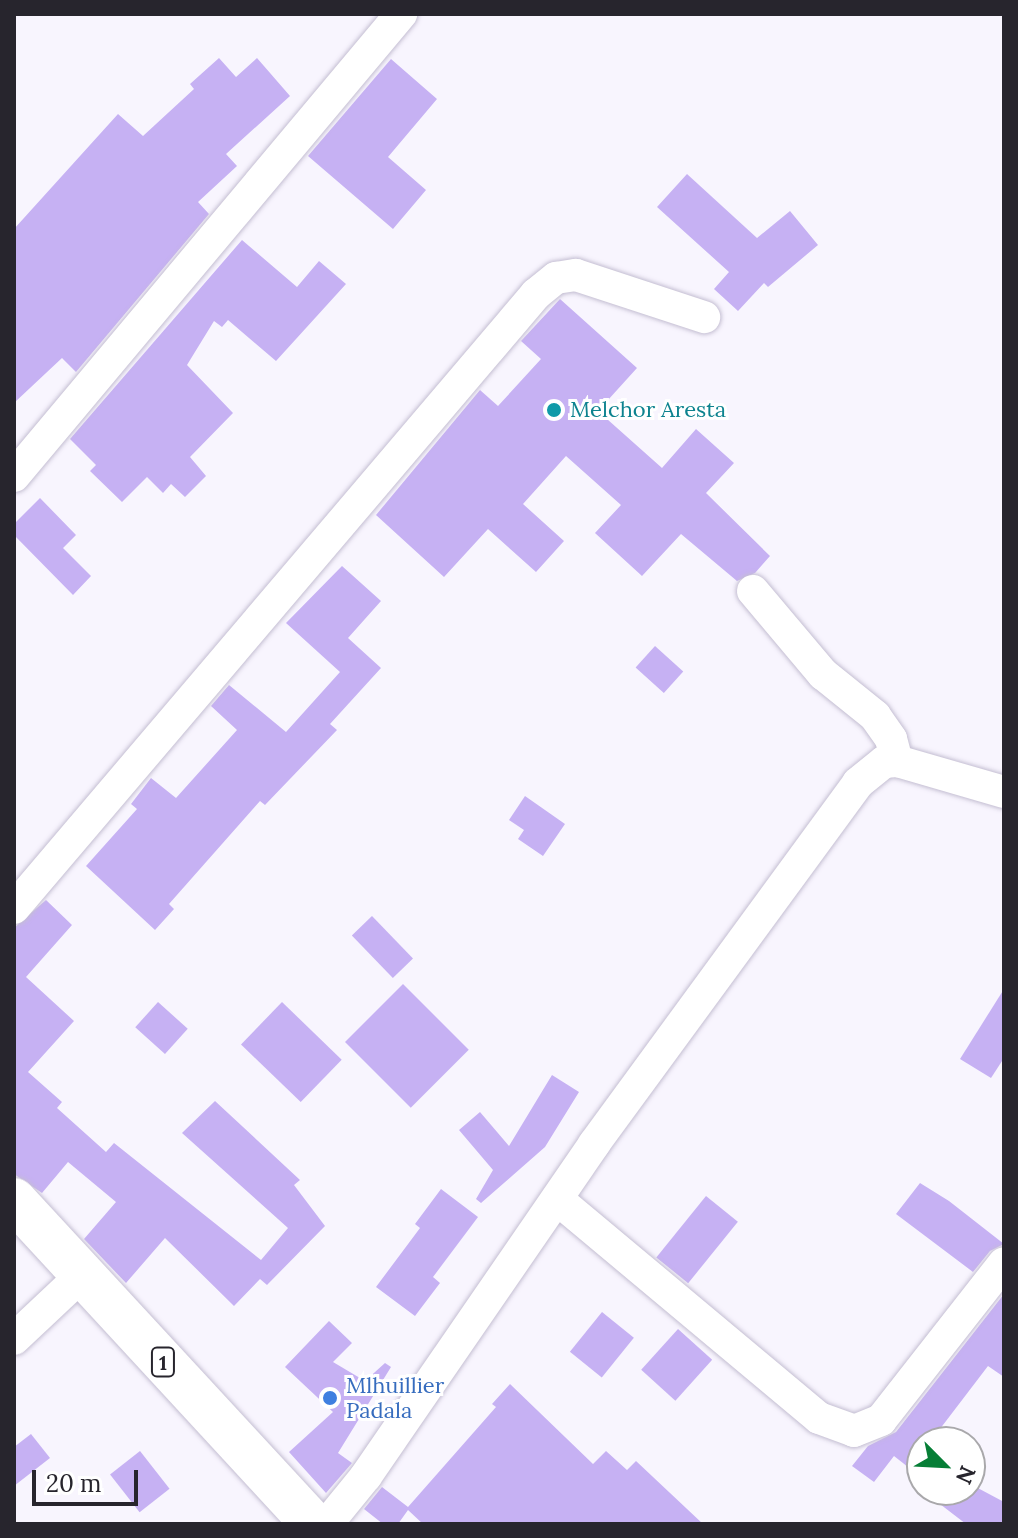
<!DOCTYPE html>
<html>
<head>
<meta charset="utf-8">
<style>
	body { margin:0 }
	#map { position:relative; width:1018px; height:1538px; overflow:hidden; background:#f8f5fe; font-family:Lora,serif }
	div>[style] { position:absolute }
	.building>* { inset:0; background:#c6b1f3; transform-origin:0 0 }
	.roads { filter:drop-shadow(0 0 2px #c4bed2) drop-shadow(0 0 2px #c4bed2) }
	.street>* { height:32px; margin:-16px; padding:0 16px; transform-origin:16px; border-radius:16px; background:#fff }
	.highway>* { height:44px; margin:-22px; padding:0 22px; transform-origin:22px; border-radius:22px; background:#fff }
	.dots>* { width:22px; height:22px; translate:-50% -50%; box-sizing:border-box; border:4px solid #fff; border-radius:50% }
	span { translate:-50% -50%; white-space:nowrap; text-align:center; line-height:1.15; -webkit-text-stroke:6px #fff; paint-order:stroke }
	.shield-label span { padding:2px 6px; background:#fff; border:2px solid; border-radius:6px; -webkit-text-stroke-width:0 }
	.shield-label { font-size:20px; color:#27252d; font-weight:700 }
	.culture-label { font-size:22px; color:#0d838f }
	.left { translate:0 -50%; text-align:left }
	.shop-label { font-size:22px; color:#366cbe }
	.frame { position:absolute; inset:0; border:16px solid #27252d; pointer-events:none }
	.north { position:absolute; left:906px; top:1426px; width:80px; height:80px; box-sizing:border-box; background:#fff; border:2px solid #a9a8ab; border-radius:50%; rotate:114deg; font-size:22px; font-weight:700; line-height:32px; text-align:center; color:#27252d }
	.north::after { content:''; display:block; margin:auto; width:28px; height:36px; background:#067e36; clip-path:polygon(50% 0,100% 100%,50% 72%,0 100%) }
	.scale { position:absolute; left:32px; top:1470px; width:106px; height:36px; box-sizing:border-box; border:4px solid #27252d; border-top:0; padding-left:10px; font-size:24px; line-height:28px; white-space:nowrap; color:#27252d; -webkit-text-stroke:6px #fff; paint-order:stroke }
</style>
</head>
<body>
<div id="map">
	<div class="building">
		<i style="clip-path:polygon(219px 58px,236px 77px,257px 58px,290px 96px,226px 154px,237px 166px,198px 202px,209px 214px,76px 372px,62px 358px,14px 403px,14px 229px,118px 114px,143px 136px,194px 89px,190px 84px)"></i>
		<i style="clip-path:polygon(391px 59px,437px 99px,388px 157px,426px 190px,393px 229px,308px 156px)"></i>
		<i style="clip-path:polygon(687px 174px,757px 238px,790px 211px,818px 245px,768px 287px,764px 283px,738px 311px,714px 289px,729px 272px,657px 207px)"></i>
		<i style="clip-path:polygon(242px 240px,297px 287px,319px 261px,346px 284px,276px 361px,228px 320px,222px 327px,214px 321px,187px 365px,233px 413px,190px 457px,206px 476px,185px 497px,171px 484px,163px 493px,147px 477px,122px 502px,90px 471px,96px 465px,70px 439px)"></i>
		<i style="clip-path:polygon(560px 299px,637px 368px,598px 411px,662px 468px,696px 429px,734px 463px,706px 493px,770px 556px,755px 573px,737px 581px,681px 534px,642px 576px,595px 533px,621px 505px,566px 456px,523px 504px,564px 541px,536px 572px,488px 529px,444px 577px,376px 515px,480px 390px,498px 406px,541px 359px,521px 341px)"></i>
		<i style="clip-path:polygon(40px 498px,76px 535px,63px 548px,91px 576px,73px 595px,14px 535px,14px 524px)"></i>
		<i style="clip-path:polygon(342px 566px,381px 601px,348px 638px,381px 668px,330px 724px,337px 730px,265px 805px,260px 801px,169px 904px,174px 909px,155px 930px,86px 866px,137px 809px,131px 804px,151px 778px,176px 798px,237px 730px,211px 706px,229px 685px,286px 732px,340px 672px,286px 623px)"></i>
		<i style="left:655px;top:646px;width:38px;height:29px;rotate:42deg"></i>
		<i style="clip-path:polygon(525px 796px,565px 824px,543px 856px,518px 839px,524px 830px,509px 820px)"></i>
		<i style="clip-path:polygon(46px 900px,72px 925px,26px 977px,74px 1021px,28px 1072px,62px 1102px,57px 1108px,106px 1152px,114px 1143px,261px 1260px,288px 1228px,182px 1133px,215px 1101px,300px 1180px,294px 1185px,325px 1226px,267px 1285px,260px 1279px,234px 1306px,165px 1238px,126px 1283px,84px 1239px,116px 1202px,68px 1162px,42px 1193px,14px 1174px,14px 928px)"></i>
		<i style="left:372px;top:916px;width:59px;height:28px;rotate:46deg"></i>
		<i style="left:403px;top:984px;width:93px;height:82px;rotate:45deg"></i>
		<i style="clip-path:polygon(1004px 989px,1004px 1058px,991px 1078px,960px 1059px)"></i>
		<i style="left:158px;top:1002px;width:40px;height:34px;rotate:42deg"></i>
		<i style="left:282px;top:1002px;width:83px;height:59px;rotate:44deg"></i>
		<i style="clip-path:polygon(552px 1075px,579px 1092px,545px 1147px,481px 1203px,476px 1199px,493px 1170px,459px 1130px,480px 1112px,509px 1146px)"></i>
		<i style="clip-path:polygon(920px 1183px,949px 1201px,1004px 1244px,990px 1251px,973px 1272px,896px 1214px)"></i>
		<i style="clip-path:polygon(441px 1189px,478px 1217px,433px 1277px,440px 1283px,415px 1316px,376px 1287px,420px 1228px,415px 1224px)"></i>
		<i style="left:706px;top:1196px;width:41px;height:79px;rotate:39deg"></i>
		<i style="clip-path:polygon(1004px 1294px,1004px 1377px,988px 1366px,930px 1442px,922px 1442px,922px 1478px,894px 1456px,874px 1482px,852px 1466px,868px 1446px,896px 1432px)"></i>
		<i style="left:602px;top:1312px;width:41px;height:51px;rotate:39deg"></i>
		<i style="clip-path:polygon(329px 1321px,352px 1343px,333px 1362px,365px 1381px,385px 1363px,391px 1367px,338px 1453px,352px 1463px,326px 1493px,289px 1452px,333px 1412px,285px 1367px)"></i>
		<i style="left:678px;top:1329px;width:46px;height:55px;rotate:42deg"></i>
		<i style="clip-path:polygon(510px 1384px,593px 1464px,606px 1451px,627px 1470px,636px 1461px,703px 1524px,423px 1524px,408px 1510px,398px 1524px,383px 1524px,364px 1509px,382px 1487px,408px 1507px,496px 1407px,492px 1404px)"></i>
		<i style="clip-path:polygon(31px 1434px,50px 1458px,14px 1486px,14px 1447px)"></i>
		<i style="left:140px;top:1451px;width:48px;height:38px;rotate:52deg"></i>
		<i style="clip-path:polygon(970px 1474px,979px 1480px,974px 1486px,1004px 1502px,1004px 1524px,966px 1524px,936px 1501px,942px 1493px,938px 1490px,970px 1490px)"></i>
	</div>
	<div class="roads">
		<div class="street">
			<i style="left:14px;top:476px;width:603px;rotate:-50.05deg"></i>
			<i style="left:753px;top:591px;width:109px;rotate:49.9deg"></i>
			<i style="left:823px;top:674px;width:67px;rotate:38.9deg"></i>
			<i style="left:875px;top:716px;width:28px;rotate:55deg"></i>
			<i style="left:891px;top:739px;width:23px;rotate:75deg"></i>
			<i style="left:14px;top:908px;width:806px;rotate:-49.63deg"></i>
			<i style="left:536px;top:294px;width:26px;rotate:-39deg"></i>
			<i style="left:556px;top:278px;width:20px;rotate:-9deg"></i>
			<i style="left:576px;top:275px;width:135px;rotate:18.2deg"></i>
			<i style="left:557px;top:1199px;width:341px;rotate:39.9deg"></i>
			<i style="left:819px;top:1418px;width:37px;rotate:20deg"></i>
			<i style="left:854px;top:1431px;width:29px;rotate:-22deg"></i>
			<i style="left:881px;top:1420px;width:199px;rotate:-51.9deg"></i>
			<i style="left:14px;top:1339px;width:93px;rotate:-43.3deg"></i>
			<i style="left:327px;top:1524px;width:62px;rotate:-50.9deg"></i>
			<i style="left:366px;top:1476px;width:403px;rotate:-55.5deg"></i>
			<i style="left:594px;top:1144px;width:447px;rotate:-53.8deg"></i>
			<i style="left:858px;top:783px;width:33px;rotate:-39deg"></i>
			<i style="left:884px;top:762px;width:13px;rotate:-4deg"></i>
			<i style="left:897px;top:761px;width:111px;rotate:16.2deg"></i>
		</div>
		<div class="highway">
			<i style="left:14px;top:1200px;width:441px;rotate:47.3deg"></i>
		</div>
	</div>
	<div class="dots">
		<i style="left:554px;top:410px;background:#0f9aa8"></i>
		<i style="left:330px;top:1398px;background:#3f7fe0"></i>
	</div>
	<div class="shield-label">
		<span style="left:163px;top:1362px">1</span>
	</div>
	<div class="culture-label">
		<span class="left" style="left:570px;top:410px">Melchor Aresta</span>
	</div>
	<div class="shop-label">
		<span class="left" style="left:346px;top:1398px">Mlhuillier<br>Padala</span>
	</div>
	<div class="frame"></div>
	<div class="north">N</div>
	<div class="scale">20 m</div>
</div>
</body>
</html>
